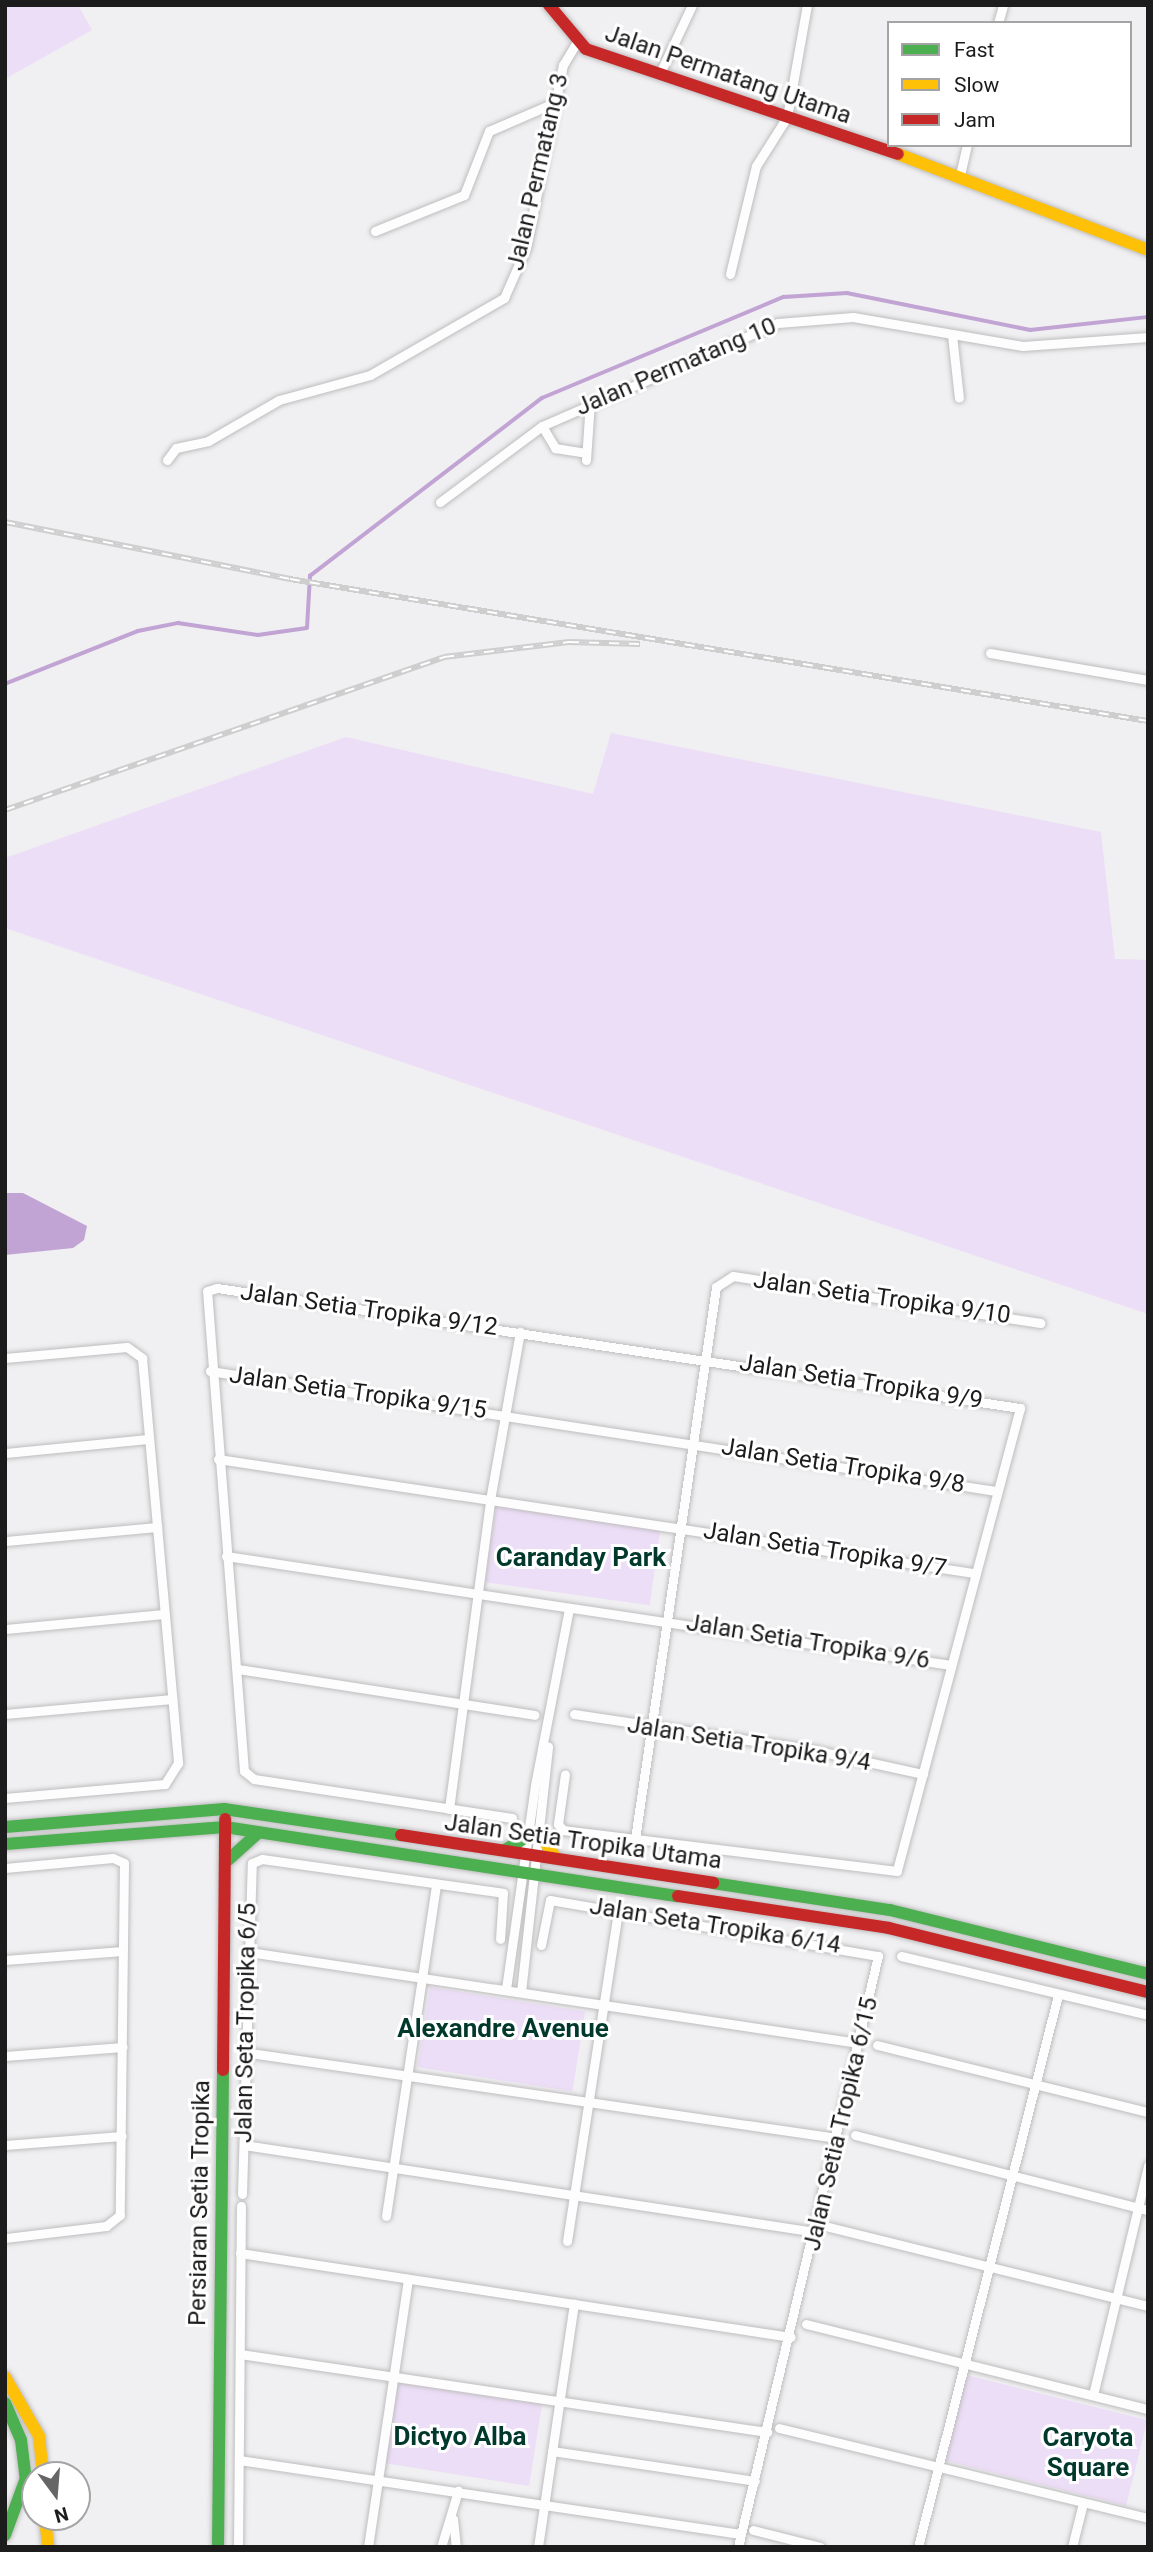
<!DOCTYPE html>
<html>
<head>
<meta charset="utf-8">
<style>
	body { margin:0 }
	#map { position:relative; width:1153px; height:2552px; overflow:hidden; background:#f0eff1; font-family:Roboto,sans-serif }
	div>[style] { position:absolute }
	.green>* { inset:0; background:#eddef7; transform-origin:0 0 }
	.water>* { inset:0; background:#c1a3d4 }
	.stream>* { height:3.5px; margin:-1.75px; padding:0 1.75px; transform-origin:1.75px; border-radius:1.75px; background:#c1a3d4 }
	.roads { filter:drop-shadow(0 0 2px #bebdbf) drop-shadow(0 0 2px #bebdbf) }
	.street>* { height:9px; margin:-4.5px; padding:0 4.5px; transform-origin:4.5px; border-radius:4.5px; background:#fdfdfd }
	.fast>* { height:12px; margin:-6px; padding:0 6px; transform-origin:6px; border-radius:6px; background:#4caf50 }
	.slow>* { height:12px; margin:-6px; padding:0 6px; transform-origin:6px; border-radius:6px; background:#ffc107 }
	.jam>* { height:12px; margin:-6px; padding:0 6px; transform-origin:6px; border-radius:6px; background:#c62828 }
	.rail>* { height:6px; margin-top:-3px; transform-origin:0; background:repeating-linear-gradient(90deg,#fff 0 10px,#cfcecf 0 20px); box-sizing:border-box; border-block:2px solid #cfcecf }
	span { translate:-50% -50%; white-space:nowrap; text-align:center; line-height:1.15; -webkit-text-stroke:6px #fff; paint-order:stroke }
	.street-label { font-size:24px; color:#1c1c1d }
	.neighbourhood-label { font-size:26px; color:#00392b; font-weight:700 }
	.frame { position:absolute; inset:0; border:7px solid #1c1c1d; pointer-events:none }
	.legend { position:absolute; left:887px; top:21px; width:245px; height:126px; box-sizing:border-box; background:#fff; border:2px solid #a4a4a5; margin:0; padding:9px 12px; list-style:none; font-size:21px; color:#1c1c1d }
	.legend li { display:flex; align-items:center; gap:14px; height:35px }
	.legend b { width:35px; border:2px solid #a4a4a5 }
	.north { position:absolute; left:21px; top:2461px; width:70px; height:70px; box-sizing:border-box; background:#fff; border:2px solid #a4a4a5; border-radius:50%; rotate:164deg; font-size:19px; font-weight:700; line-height:28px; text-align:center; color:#1c1c1d }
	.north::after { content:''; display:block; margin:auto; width:24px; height:32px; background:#666667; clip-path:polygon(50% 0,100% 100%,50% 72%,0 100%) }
</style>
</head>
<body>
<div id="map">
	<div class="green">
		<i style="clip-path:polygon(5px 5px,78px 5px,92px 30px,5px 79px)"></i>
		<i style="clip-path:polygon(611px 733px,1101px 832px,1115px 959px,1148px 960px,1148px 1314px,5px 928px,5px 858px,346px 737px,593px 794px)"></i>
		<i style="left:496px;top:1506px;width:166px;height:77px;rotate:8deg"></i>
		<i style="left:430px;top:1987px;width:157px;height:81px;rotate:9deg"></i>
		<i style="left:966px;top:2375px;width:187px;height:88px;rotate:14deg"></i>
		<i style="left:397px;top:2380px;width:147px;height:84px;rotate:9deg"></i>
	</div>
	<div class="water">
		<i style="clip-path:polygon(5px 1193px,23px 1193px,87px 1226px,84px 1240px,73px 1248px,5px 1255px)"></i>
	</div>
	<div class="stream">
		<i style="left:5px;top:684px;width:143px;rotate:-21.7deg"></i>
		<i style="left:138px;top:631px;width:41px;rotate:-11.3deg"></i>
		<i style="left:178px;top:623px;width:81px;rotate:8.5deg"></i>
		<i style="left:258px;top:635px;width:49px;rotate:-8.1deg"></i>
		<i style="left:307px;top:628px;width:52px;rotate:-86.7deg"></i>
		<i style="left:310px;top:576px;width:292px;rotate:-37.5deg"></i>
		<i style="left:542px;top:398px;width:262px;rotate:-22.7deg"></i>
		<i style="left:784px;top:297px;width:63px;rotate:-3.6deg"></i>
		<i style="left:847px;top:293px;width:187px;rotate:11.4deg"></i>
		<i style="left:1030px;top:330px;width:119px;rotate:-6.3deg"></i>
	</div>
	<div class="roads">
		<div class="street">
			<i style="left:998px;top:23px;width:19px;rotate:-74deg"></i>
			<i style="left:660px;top:73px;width:75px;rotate:-64.8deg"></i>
			<i style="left:960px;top:175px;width:31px;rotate:-77deg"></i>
			<i style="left:375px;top:231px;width:96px;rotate:-22deg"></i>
			<i style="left:464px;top:195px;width:69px;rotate:-68.7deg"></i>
			<i style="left:489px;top:131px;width:71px;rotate:-23.3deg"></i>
			<i style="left:730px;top:274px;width:111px;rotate:-76.5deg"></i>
			<i style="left:756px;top:166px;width:58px;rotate:-57.7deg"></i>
			<i style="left:787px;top:117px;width:114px;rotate:-79.9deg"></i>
			<i style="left:952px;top:335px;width:63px;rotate:83.7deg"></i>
			<i style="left:542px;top:426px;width:26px;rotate:59deg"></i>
			<i style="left:555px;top:448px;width:31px;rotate:9deg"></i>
			<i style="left:167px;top:460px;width:15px;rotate:-53deg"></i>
			<i style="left:176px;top:448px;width:33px;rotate:-12deg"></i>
			<i style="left:208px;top:441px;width:82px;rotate:-30deg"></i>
			<i style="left:279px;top:400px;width:94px;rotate:-15.4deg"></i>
			<i style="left:370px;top:375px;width:155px;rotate:-29.9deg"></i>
			<i style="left:504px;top:298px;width:55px;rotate:-66.3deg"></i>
			<i style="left:526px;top:248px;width:187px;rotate:-78.6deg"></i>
			<i style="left:563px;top:65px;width:26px;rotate:-59deg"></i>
			<i style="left:586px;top:460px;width:59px;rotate:-86.1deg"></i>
			<i style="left:440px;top:502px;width:127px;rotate:-36.7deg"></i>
			<i style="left:542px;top:426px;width:257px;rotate:-23.6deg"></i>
			<i style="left:778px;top:323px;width:75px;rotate:-4.6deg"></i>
			<i style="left:853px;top:317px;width:172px;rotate:9.7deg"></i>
			<i style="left:1023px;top:346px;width:125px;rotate:-4.1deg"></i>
			<i style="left:990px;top:653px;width:160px;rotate:9.7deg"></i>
			<i style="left:5px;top:1358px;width:122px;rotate:-5.2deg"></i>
			<i style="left:127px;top:1347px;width:19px;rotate:36deg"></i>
			<i style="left:142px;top:1358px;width:407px;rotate:84.9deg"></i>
			<i style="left:178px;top:1763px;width:25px;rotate:122deg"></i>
			<i style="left:165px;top:1784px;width:161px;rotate:175deg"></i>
			<i style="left:210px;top:1371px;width:795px;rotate:8.68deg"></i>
			<i style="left:5px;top:1453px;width:144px;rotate:-5.6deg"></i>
			<i style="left:218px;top:1459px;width:765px;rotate:8.58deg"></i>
			<i style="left:5px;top:1541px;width:153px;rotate:-5.3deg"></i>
			<i style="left:226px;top:1556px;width:733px;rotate:8.55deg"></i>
			<i style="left:5px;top:1629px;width:160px;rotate:-5.4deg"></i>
			<i style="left:238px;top:1669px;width:300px;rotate:8.8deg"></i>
			<i style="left:5px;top:1714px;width:168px;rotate:-5.1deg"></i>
			<i style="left:574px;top:1714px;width:238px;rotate:8.5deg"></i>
			<i style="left:809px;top:1749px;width:117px;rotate:12.4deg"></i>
			<i style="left:449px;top:1809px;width:312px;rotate:-82.4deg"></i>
			<i style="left:490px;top:1500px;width:171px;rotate:-79.9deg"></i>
			<i style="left:512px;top:1818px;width:261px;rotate:-171.4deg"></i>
			<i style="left:254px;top:1779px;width:13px;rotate:-141deg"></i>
			<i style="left:244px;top:1771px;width:481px;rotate:-94.4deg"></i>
			<i style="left:207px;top:1291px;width:10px;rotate:-17deg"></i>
			<i style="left:217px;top:1288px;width:812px;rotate:8.5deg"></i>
			<i style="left:1020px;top:1408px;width:479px;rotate:104.9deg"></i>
			<i style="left:897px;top:1871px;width:337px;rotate:-173deg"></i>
			<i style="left:563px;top:1830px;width:8px;rotate:-130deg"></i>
			<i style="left:558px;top:1824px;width:50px;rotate:-82deg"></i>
			<i style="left:635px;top:1839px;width:558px;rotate:-81.65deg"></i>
			<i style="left:716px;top:1287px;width:20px;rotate:-33deg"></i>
			<i style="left:733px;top:1276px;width:311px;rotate:8.7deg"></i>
			<i style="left:5px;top:1868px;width:108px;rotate:-5.3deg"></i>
			<i style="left:113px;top:1858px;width:12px;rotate:24deg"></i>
			<i style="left:124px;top:1863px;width:352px;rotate:90.7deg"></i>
			<i style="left:120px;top:2215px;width:18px;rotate:142deg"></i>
			<i style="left:106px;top:2226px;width:102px;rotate:173.2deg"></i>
			<i style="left:541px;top:1945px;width:46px;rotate:-78.7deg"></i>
			<i style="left:550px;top:1900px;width:333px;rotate:9.7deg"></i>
			<i style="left:878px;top:1956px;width:607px;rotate:103.33deg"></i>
			<i style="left:249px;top:1952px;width:616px;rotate:8.5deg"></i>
			<i style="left:901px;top:1956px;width:254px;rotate:13.4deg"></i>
			<i style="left:5px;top:1960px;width:118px;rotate:-4.4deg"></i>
			<i style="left:506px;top:1989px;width:206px;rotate:-81.9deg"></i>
			<i style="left:535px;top:1785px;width:180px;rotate:-79.1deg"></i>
			<i style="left:521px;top:1992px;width:247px;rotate:-83.7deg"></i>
			<i style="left:877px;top:2045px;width:279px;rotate:13.9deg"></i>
			<i style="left:250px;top:2053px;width:593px;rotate:8.24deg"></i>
			<i style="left:5px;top:2056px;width:118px;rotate:-4.4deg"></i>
			<i style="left:855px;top:2135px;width:302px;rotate:14.4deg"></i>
			<i style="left:5px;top:2145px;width:117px;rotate:-4.4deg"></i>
			<i style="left:244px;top:2145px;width:579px;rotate:8.65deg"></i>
			<i style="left:242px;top:2194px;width:331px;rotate:-88.3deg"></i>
			<i style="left:252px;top:1863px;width:11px;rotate:-22deg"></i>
			<i style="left:262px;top:1859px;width:243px;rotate:8deg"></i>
			<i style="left:503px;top:1893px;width:46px;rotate:93.7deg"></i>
			<i style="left:386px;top:2216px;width:336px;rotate:-81.4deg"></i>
			<i style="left:829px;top:2227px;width:329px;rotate:13.9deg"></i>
			<i style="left:567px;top:2241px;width:335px;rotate:-81.2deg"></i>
			<i style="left:240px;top:2253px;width:557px;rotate:8.67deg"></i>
			<i style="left:806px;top:2324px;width:352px;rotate:14deg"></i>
			<i style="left:240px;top:2354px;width:533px;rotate:8.42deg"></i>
			<i style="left:1093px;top:2395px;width:236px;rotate:-76.5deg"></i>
			<i style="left:779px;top:2428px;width:380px;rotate:13.7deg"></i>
			<i style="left:552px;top:2451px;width:205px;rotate:8.4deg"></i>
			<i style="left:239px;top:2460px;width:507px;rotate:8.39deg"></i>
			<i style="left:453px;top:2519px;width:28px;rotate:84deg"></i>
			<i style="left:753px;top:2530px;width:69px;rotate:14.2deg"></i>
			<i style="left:238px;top:2547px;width:341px;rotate:-89.5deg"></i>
			<i style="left:368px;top:2547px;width:271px;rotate:-81.5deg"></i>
			<i style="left:441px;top:2547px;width:59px;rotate:-73.1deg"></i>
			<i style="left:538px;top:2547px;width:246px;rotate:-81.6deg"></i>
			<i style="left:918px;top:2547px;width:569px;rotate:-75.77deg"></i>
			<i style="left:1072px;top:2547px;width:45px;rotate:-76deg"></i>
		</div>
		<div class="fast">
			<i style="left:5px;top:1827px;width:220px;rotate:-4.7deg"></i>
			<i style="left:224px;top:1809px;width:179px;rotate:8.4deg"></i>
			<i style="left:5px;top:1844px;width:221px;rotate:-4.4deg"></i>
			<i style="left:225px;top:1827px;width:458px;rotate:8.7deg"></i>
			<i style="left:505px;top:1850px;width:26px;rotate:-31deg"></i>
			<i style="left:228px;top:1860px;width:40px;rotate:-42deg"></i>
			<i style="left:713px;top:1883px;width:179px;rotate:8.7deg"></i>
			<i style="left:890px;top:1910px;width:266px;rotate:13.9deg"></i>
			<i style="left:5px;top:2403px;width:40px;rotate:66.6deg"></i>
			<i style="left:21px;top:2440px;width:38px;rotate:83deg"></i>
			<i style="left:26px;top:2478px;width:61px;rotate:110.2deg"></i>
			<i style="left:218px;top:2547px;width:477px;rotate:-89.4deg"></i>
		</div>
		<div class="slow">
			<i style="left:898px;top:154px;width:268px;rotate:21deg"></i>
			<i style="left:542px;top:1838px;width:24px;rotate:55deg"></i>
			<i style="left:5px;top:2377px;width:68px;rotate:60deg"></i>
			<i style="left:39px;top:2436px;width:39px;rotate:84deg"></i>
			<i style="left:45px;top:2517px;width:30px;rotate:84deg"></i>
		</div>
		<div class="jam">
			<i style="left:549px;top:5px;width:57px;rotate:49.9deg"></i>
			<i style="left:586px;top:49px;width:329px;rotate:18.6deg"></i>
			<i style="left:401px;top:1835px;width:316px;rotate:8.7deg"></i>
			<i style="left:678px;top:1896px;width:213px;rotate:8.6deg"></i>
			<i style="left:889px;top:1928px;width:267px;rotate:13.9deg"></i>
			<i style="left:223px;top:2070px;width:251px;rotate:-89.5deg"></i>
		</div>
	</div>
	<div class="rail">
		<i style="left:5px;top:522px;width:291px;rotate:11.3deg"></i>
		<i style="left:290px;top:579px;width:870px;rotate:9.4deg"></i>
		<i style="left:5px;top:810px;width:465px;rotate:-19.2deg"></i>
		<i style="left:444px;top:657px;width:126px;rotate:-6.8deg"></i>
		<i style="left:569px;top:642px;width:71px;rotate:1.6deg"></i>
	</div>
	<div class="street-label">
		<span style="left:728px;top:75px;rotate:19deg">Jalan Permatang Utama</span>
		<span style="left:538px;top:172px;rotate:-77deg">Jalan Permatang 3</span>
		<span style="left:676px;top:367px;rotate:-23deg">Jalan Permatang 10</span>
		<span style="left:882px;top:1298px;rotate:8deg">Jalan Setia Tropika 9/10</span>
		<span style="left:369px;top:1310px;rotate:8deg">Jalan Setia Tropika 9/12</span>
		<span style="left:861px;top:1382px;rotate:9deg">Jalan Setia Tropika 9/9</span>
		<span style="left:358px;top:1393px;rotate:8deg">Jalan Setia Tropika 9/15</span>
		<span style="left:843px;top:1466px;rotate:9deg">Jalan Setia Tropika 9/8</span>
		<span style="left:825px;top:1550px;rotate:9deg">Jalan Setia Tropika 9/7</span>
		<span style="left:808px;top:1642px;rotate:9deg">Jalan Setia Tropika 9/6</span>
		<span style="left:749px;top:1744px;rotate:9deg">Jalan Setia Tropika 9/4</span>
		<span style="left:583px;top:1842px;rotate:8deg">Jalan Setia Tropika Utama</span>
		<span style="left:715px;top:1926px;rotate:9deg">Jalan Seta Tropika 6/14</span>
		<span style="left:246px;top:2023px;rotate:-89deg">Jalan Seta Tropika 6/5</span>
		<span style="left:841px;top:2124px;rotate:-77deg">Jalan Setia Tropika 6/15</span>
		<span style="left:200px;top:2203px;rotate:-89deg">Persiaran Setia Tropika</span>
	</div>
	<div class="neighbourhood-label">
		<span style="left:581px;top:1558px">Caranday Park</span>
		<span style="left:503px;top:2029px">Alexandre Avenue</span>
		<span style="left:460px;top:2437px">Dictyo Alba</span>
		<span style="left:1088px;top:2453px">Caryota<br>Square</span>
	</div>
	<div class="frame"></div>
	<ul class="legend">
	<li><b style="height:9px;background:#4caf50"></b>Fast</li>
	<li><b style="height:9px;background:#ffc107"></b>Slow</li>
	<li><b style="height:9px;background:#c62828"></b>Jam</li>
	</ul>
	<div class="north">N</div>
</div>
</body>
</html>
